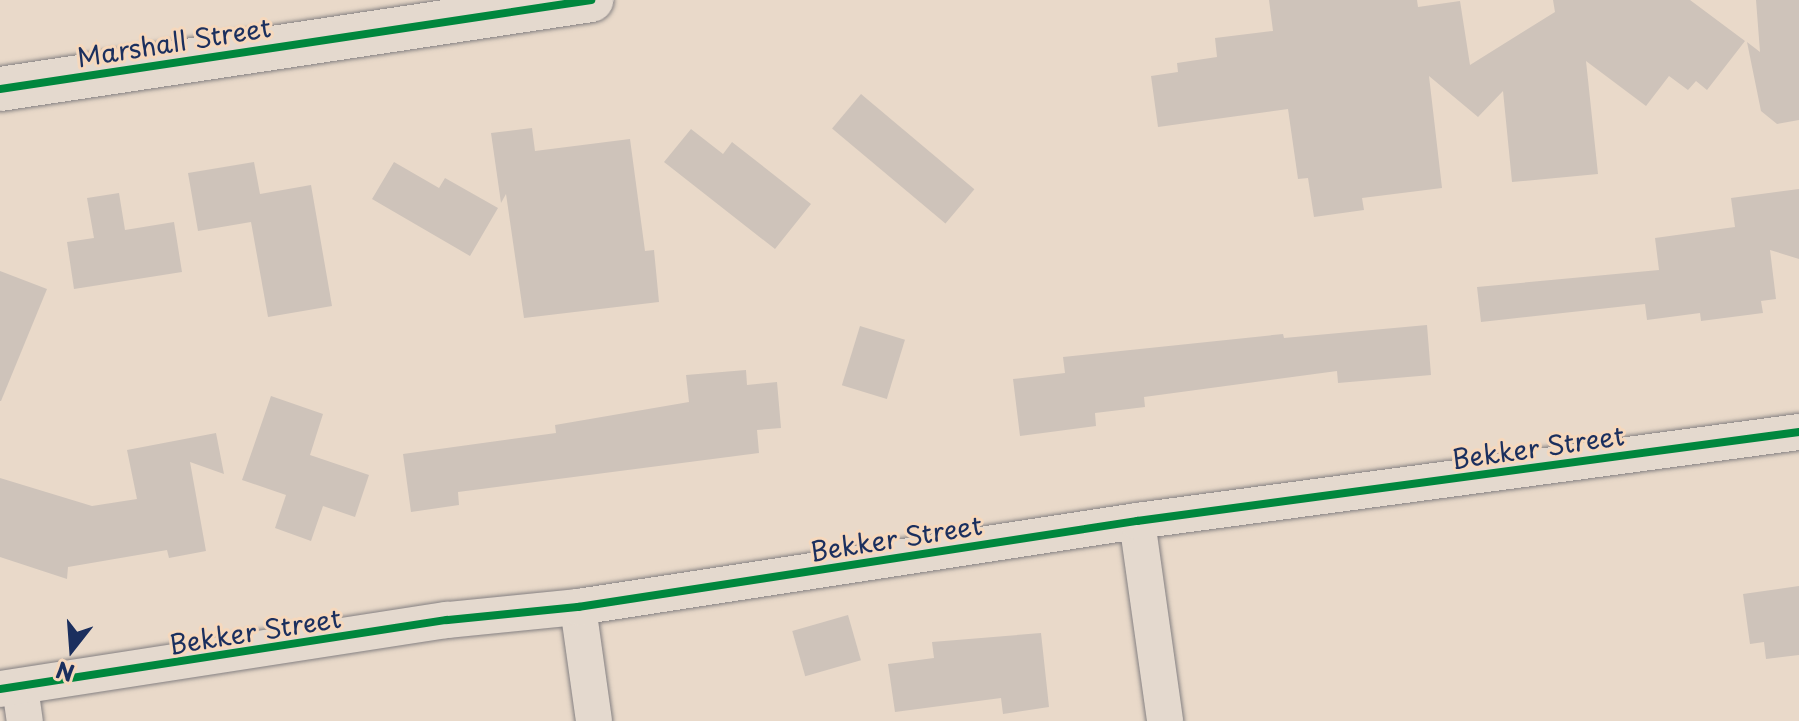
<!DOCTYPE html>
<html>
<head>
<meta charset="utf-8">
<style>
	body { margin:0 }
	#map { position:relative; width:1799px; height:721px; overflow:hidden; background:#e9d9c9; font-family:"Playpen Sans",sans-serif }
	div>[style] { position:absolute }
	.building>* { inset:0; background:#cec3ba; transform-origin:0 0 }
	.roads { filter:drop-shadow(0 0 2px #848082) drop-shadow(0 0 2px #848082) }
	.minor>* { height:36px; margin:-18px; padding:0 18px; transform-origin:18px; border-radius:18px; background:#e4d9ce }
	.tertiary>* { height:44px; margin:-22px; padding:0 22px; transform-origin:22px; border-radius:22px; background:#e4d9ce }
	.cycleway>* { height:8px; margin:-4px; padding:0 4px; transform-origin:4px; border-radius:4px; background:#00873e }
	span { translate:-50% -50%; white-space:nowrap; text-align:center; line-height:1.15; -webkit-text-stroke:6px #f6d8bc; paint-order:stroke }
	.street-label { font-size:26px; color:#1b2f5e }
	.north { position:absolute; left:32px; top:609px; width:80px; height:80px; -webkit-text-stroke:6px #f6d8bc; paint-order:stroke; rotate:197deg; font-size:22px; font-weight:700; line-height:32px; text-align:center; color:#1b2f5e }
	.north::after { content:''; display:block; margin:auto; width:28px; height:36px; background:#1b2f5e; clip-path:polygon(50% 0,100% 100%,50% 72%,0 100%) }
</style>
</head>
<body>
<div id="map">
	<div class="building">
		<i style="clip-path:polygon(1269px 0,1417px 0,1418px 7px,1460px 1px,1470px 65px,1555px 12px,1553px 0,1690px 0,1745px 41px,1707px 90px,1696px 81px,1688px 90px,1669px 76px,1646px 106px,1586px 61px,1598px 174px,1512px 182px,1503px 91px,1478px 117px,1429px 76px,1442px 188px,1362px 198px,1364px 210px,1314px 217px,1308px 178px,1298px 179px,1288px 109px,1158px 127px,1151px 76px,1178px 72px,1177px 63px,1217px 57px,1215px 38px,1273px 31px)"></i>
		<i style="clip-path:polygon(1756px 0,1799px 0,1799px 120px,1777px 124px,1761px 111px,1747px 42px,1760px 52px)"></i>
		<i style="left:861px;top:94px;width:148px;height:45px;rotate:40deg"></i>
		<i style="clip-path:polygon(532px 128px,535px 151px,630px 139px,645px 251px,654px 250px,659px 302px,524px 318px,506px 194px,501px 203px,491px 133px)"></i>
		<i style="clip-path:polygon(691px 129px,723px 154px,732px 142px,811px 204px,775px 249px,664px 162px)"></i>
		<i style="clip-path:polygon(254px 162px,260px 194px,311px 185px,332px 306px,268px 317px,251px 222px,198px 231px,188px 173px)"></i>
		<i style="clip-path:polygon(394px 162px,439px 188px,445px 178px,498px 208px,470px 256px,372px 199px)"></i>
		<i style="clip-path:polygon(1799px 189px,1799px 259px,1770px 250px,1776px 299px,1761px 301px,1763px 313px,1701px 321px,1700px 313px,1647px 320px,1645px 304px,1481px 322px,1477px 287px,1659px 270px,1655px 238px,1735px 227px,1731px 198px)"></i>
		<i style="clip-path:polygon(119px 193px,125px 230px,174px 222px,182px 272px,74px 289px,67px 242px,94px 238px,87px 198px)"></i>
		<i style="clip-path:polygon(0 271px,47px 289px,1px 401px,0 401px)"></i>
		<i style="clip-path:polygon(1427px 325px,1431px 375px,1338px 383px,1337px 371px,1144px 397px,1145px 407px,1095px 413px,1096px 426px,1020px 436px,1013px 379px,1065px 373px,1063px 357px,1283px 334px,1284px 338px)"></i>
		<i style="left:860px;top:326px;width:47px;height:62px;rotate:17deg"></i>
		<i style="clip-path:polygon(746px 370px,747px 385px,777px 382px,781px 428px,757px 430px,759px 453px,458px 492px,459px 505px,411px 512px,403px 454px,556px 433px,555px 425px,689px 402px,686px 375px)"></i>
		<i style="clip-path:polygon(271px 396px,323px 414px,310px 455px,369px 475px,355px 517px,323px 506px,311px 541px,275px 528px,286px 495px,242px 480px)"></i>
		<i style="clip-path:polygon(216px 433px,224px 474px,190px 462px,206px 551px,169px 558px,167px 550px,68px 567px,67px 579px,0 557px,0 478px,92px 506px,137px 499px,127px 450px)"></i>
		<i style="clip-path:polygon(1799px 586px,1799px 655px,1766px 659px,1764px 642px,1750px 644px,1743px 594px)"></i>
		<i style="left:848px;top:615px;width:47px;height:58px;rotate:74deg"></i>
		<i style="clip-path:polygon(1041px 633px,1049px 707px,1003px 714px,1001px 698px,895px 712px,888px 664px,934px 658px,932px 642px)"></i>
	</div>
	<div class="roads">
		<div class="minor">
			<i style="left:1137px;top:521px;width:202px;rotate:82deg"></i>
			<i style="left:578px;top:607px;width:115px;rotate:82deg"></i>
			<i style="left:20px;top:687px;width:34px;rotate:82deg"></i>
			<i style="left:0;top:689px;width:452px;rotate:-8.8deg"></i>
			<i style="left:447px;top:620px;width:132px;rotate:-5.7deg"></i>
			<i style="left:578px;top:607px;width:566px;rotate:-8.75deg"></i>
			<i style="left:1137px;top:521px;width:668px;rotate:-7.66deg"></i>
		</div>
		<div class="tertiary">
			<i style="left:0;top:89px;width:598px;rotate:-8.56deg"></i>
		</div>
	</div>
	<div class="cycleway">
		<i style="left:0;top:89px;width:598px;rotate:-8.56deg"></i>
		<i style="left:0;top:689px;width:452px;rotate:-8.8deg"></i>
		<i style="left:447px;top:620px;width:132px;rotate:-5.7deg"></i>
		<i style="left:578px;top:607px;width:566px;rotate:-8.75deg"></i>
		<i style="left:1137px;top:521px;width:668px;rotate:-7.66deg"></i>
	</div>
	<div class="street-label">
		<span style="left:174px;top:42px;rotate:-9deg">Marshall Street</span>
		<span style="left:1538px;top:447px;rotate:-8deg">Bekker Street</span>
		<span style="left:896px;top:538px;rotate:-9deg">Bekker Street</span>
		<span style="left:255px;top:631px;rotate:-9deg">Bekker Street</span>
	</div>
	<div class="north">N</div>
</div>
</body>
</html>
